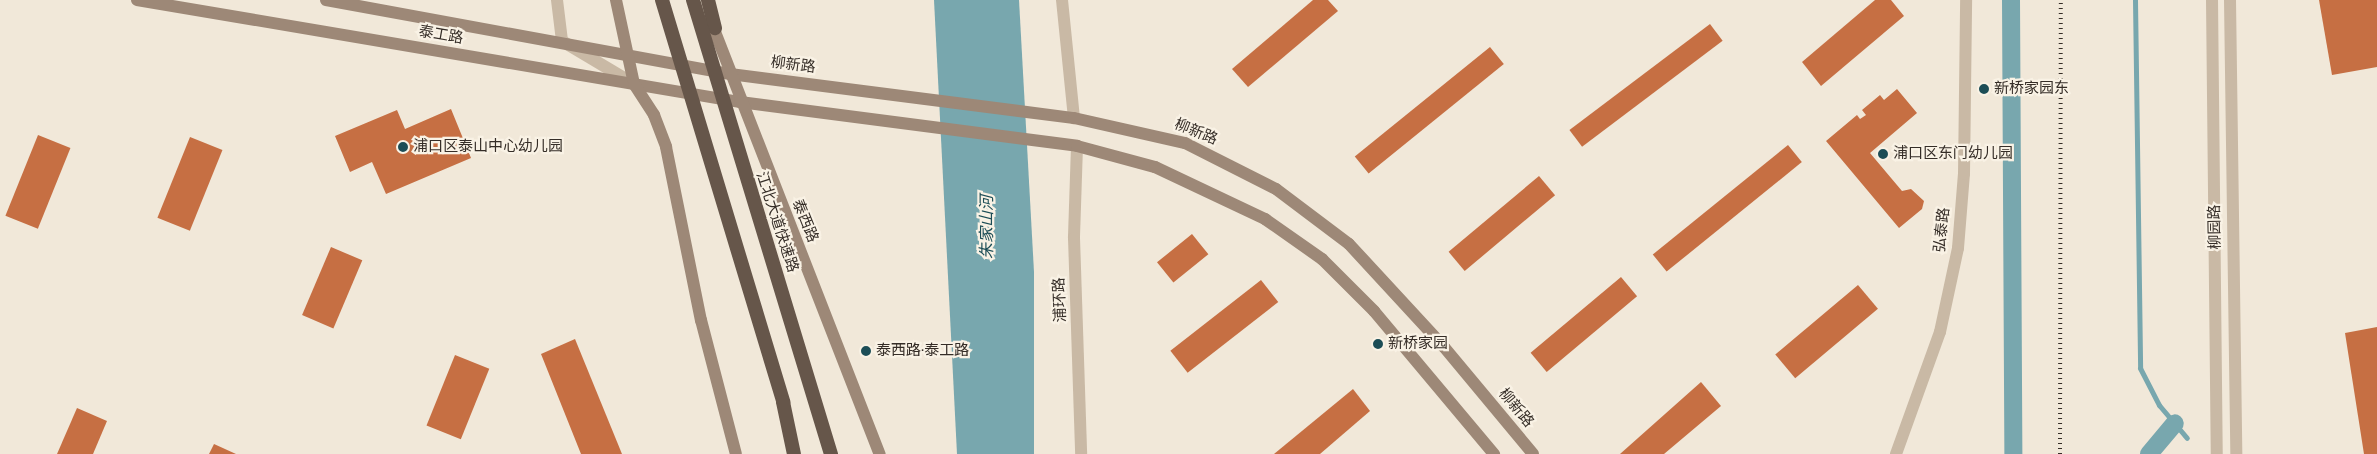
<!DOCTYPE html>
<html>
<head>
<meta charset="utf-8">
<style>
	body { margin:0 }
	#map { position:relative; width:2377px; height:454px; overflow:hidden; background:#f1e8d9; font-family:"Fira Sans Condensed","Noto Sans SC",sans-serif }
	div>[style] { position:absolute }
	.water>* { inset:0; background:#78a7ae }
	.stream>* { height:5px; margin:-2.5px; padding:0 2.5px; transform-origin:2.5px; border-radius:2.5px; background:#78a7ae }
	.canal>* { height:18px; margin:-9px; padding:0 9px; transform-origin:9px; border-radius:9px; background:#78a7ae }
	.building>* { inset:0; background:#c66f43; transform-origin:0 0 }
	.minor>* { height:12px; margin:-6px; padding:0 6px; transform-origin:6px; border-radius:6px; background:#c9b9a5 }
	.tertiary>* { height:12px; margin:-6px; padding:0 6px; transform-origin:6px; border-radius:6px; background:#c9b9a5 }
	.secondary>* { height:12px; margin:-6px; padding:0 6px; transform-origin:6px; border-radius:6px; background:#9d8877 }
	.trunk>* { height:14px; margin:-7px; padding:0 7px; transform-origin:7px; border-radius:7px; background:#66564a }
	.rail>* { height:4px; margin-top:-2px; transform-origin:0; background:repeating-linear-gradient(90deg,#352d27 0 1px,transparent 0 5px) }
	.trunk-bridge>* { height:14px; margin:-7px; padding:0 7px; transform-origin:7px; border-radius:7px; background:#66564a }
	.dots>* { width:14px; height:14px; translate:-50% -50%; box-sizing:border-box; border:2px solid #f9f2e5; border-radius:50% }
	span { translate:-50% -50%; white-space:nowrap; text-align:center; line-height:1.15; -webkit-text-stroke:4.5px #f9f2e5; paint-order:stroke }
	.street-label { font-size:15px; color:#352d27 }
	.poi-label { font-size:15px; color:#352d27 }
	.left { translate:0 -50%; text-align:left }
	.water-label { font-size:16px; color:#1c4d56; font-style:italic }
</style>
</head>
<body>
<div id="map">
	<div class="water">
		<i style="clip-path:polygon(934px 0,1019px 0,1034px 272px,1034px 454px,957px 454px)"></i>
	</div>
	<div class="stream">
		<i style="left:2135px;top:0;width:368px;rotate:89.2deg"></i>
		<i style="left:2140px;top:368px;width:42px;rotate:62.8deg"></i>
		<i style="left:2159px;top:405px;width:43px;rotate:49.7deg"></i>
	</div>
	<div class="canal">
		<i style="left:2011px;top:0;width:454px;rotate:89.7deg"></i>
		<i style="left:2149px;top:454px;width:40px;rotate:-50deg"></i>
	</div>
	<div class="building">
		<i style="clip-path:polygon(1313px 0,1328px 0,1338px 11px,1248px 87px,1232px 69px)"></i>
		<i style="clip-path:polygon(1875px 0,1891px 0,1904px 16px,1821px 86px,1802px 62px)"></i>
		<i style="clip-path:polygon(2319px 0,2377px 0,2377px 67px,2332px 75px)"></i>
		<i style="left:1710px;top:24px;width:21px;height:176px;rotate:53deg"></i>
		<i style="left:1490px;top:47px;width:22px;height:174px;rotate:51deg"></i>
		<i style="clip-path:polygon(1897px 89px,1917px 113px,1870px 153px,1902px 191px,1911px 189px,1924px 201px,1922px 209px,1899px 228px,1826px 141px,1857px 115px,1860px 119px,1866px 115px,1862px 110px,1880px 95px,1884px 100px)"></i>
		<i style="clip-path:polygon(451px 109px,471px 158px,386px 194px,372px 162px,350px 172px,335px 136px,397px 110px,405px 129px)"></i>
		<i style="left:38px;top:135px;width:35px;height:87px;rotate:22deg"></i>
		<i style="left:190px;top:137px;width:35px;height:87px;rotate:22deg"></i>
		<i style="left:1788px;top:145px;width:22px;height:174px;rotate:51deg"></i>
		<i style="left:1539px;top:176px;width:25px;height:118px;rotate:50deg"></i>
		<i style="left:1192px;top:234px;width:26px;height:45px;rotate:51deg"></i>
		<i style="left:331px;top:247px;width:34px;height:74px;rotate:23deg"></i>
		<i style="left:1621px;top:277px;width:25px;height:118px;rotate:50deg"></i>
		<i style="left:1261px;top:280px;width:28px;height:115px;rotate:52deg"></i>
		<i style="left:1858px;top:285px;width:31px;height:108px;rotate:50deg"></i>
		<i style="clip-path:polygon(2377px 327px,2377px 454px,2364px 454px,2345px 333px)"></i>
		<i style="clip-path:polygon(575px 339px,622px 454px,581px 454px,541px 354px)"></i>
		<i style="left:455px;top:355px;width:37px;height:76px;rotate:22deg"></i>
		<i style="clip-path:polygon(1701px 382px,1721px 406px,1664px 454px,1620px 454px)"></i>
		<i style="clip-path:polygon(1353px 389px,1370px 411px,1320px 454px,1274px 454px)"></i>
		<i style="clip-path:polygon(77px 408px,107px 421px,93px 454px,57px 454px)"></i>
		<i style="clip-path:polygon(214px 444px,236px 454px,209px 454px)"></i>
	</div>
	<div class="minor">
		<i style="left:1077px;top:146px;width:92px;rotate:91.9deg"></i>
		<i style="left:1074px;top:238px;width:216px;rotate:88.1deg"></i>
	</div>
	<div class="tertiary">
		<i style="left:557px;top:0;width:41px;rotate:83deg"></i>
		<i style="left:562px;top:41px;width:84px;rotate:30.8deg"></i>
		<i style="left:1062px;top:0;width:119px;rotate:84.2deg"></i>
		<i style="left:2212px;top:0;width:454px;rotate:89.4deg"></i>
		<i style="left:2230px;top:0;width:454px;rotate:89.2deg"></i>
		<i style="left:1896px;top:454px;width:130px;rotate:-70.2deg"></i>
		<i style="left:1940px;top:332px;width:86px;rotate:-77.9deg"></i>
		<i style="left:1958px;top:248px;width:74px;rotate:-85.4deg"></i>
		<i style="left:1964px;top:174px;width:174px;rotate:-89.3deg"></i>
	</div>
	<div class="secondary">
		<i style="left:137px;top:0;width:612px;rotate:9.6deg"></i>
		<i style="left:740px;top:102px;width:340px;rotate:7.4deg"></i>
		<i style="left:1077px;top:146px;width:81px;rotate:15.1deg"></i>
		<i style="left:1155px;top:167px;width:122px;rotate:25.3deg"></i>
		<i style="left:1265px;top:219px;width:70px;rotate:35.1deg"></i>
		<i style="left:1322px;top:259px;width:74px;rotate:45deg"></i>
		<i style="left:1374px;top:311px;width:187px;rotate:50deg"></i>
		<i style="left:326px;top:0;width:411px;rotate:10.4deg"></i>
		<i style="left:730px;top:74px;width:347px;rotate:7.3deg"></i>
		<i style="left:1074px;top:118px;width:114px;rotate:12.7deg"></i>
		<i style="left:1185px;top:143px;width:102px;rotate:26.8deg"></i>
		<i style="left:1276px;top:189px;width:91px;rotate:37deg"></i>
		<i style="left:1349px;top:244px;width:140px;rotate:47.3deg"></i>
		<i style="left:1444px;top:347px;width:139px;rotate:50.2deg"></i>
		<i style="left:616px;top:0;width:86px;rotate:77.9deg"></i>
		<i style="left:634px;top:84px;width:37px;rotate:57deg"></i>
		<i style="left:654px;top:115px;width:34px;rotate:69deg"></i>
		<i style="left:666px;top:147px;width:177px;rotate:78.6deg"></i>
		<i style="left:701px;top:320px;width:138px;rotate:75.4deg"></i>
		<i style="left:710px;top:19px;width:467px;rotate:68.7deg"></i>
	</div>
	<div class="trunk">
		<i style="left:708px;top:0;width:29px;rotate:76deg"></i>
	</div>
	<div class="rail">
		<i style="left:2060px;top:454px;width:454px;rotate:-89.9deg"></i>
	</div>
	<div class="trunk-bridge">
		<i style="left:662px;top:0;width:420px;rotate:73.2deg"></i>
		<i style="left:783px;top:402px;width:53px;rotate:78.1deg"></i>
		<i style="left:693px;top:0;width:475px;rotate:73.1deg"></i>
	</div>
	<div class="dots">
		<i style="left:1984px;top:89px;background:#1c4d56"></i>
		<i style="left:403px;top:147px;background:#1c4d56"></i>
		<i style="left:1883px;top:154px;background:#1c4d56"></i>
		<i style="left:1378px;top:344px;background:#1c4d56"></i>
		<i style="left:866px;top:351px;background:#1c4d56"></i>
	</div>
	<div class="street-label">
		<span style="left:441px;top:35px;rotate:10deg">泰工路</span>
		<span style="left:793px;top:65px;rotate:7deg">柳新路</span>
		<span style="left:1196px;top:132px;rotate:22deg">柳新路</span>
		<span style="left:805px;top:221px;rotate:68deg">泰西路</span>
		<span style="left:777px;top:222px;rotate:72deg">江北大道快速路</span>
		<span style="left:2215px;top:227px;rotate:-91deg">柳园路</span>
		<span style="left:1942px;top:230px;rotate:-84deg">弘泰路</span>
		<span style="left:1060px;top:300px;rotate:-92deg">浦环路</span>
		<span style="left:1516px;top:408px;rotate:50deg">柳新路</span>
	</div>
	<div class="poi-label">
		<span class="left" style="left:1994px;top:89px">新桥家园东</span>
		<span class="left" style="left:413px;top:147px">浦口区泰山中心幼儿园</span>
		<span class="left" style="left:1893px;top:154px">浦口区东门幼儿园</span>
		<span class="left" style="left:1388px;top:344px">新桥家园</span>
		<span class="left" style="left:876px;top:351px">泰西路·泰工路</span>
	</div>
	<div class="water-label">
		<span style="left:987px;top:227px;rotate:-90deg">朱家山河</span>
	</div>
</div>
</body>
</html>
